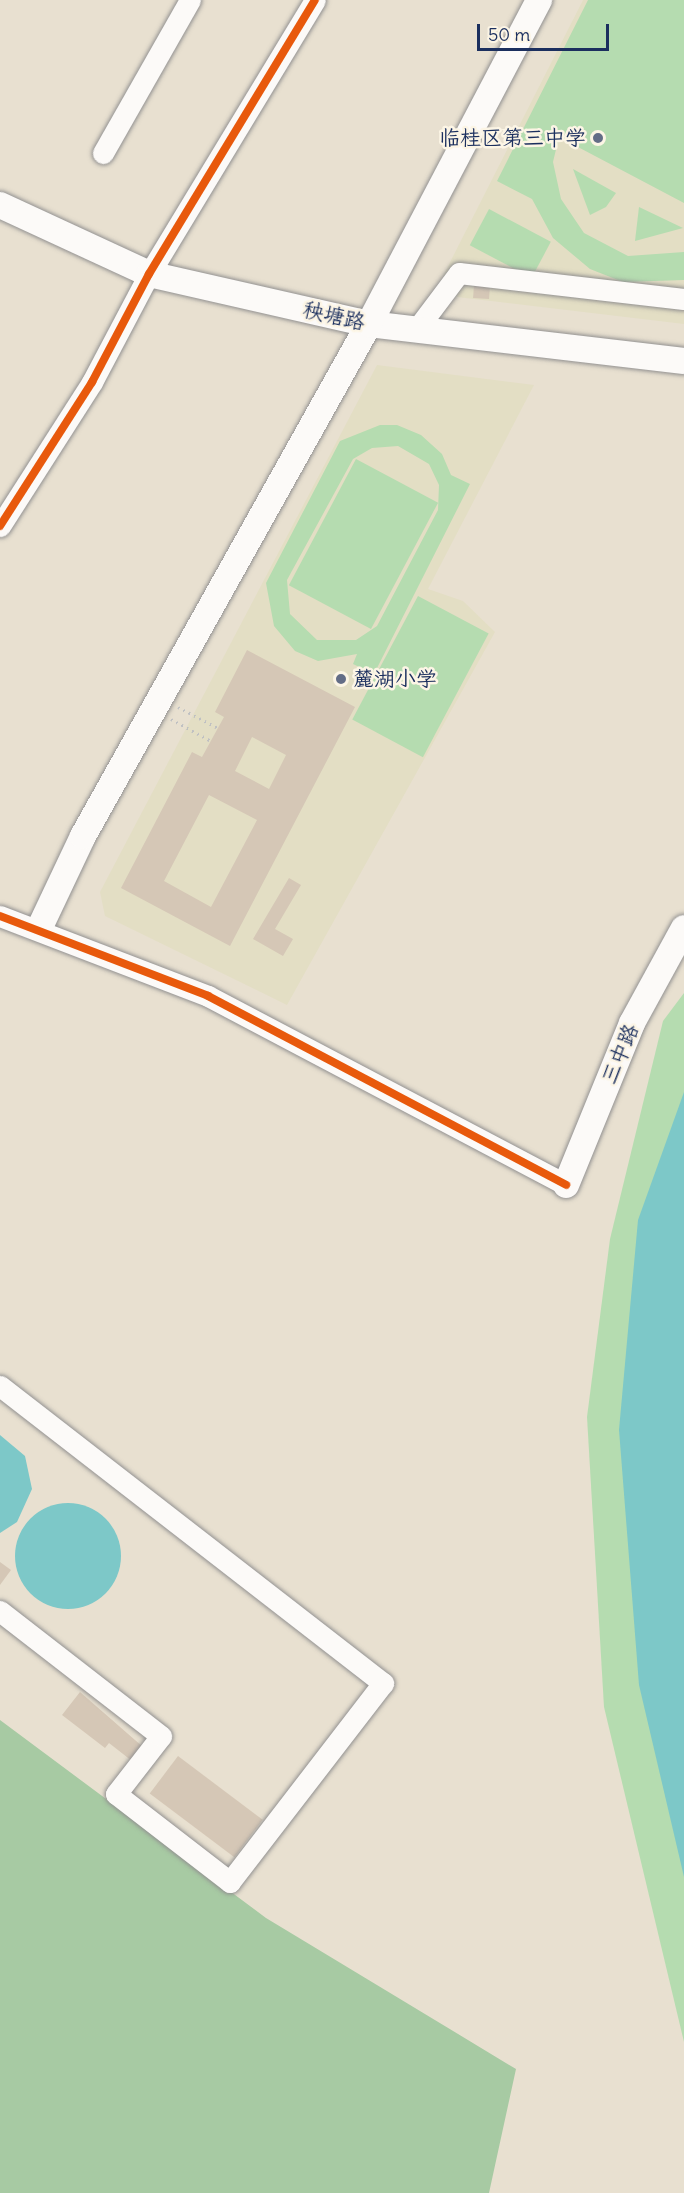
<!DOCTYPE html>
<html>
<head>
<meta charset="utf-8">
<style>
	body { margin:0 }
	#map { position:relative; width:684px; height:2193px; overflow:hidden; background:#e8e0d0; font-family:Delius,"LXGW WenKai TC",sans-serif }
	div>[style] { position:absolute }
	.built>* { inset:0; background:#e3dec4 }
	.green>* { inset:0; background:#b5dcb0; transform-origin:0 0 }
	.forest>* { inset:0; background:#a7caa3 }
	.water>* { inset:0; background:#7dc8c8 }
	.round { border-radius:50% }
	.building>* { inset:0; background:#d5c7b6; transform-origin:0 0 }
	.path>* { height:3px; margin-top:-1.5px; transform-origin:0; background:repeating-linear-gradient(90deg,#bfc0c2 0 1.5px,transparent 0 6px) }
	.roads { filter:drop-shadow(0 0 2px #929191) drop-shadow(0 0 2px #929191) }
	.minor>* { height:21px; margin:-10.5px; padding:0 10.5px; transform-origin:10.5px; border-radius:10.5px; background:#fcfaf8 }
	.major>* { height:26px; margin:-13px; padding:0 13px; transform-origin:13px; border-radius:13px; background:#fcfaf8 }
	.cycleway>* { height:8px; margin:-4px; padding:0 4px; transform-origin:4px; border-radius:4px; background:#e8590c }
	.dots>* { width:16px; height:16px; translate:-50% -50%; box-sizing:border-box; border:3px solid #fcf5e5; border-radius:50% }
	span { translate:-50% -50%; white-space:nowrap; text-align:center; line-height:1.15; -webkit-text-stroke:5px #fcf5e5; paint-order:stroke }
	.poi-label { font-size:21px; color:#1b2f5e }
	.right { translate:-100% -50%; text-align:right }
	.left { translate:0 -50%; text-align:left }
	.street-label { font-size:21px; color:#1b2f5e }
	.scale { position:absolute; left:477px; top:24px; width:132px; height:27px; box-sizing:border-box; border:3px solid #1b2f5e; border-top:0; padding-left:8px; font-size:18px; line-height:21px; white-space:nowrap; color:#1b2f5e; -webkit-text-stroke:4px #fcf5e5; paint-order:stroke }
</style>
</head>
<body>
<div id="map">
	<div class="built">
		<i style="clip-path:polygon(583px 0,684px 0,684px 324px,457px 297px,443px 276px)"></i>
		<i style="clip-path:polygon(377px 365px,534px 385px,428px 589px,463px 601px,495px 632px,287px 1005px,105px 916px,100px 892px)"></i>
	</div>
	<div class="green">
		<i style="clip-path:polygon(588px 0,684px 0,684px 203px,559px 137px,553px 162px,561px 199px,584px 233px,628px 256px,684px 252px,684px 280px,623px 282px,590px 269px,553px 238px,532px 199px,497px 181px)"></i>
		<i style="clip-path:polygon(573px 169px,616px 193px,606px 207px,590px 215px)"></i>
		<i style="clip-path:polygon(639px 207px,683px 228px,635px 241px)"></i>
		<i style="left:489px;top:209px;width:70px;height:41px;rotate:28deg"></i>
		<i style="clip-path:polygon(evenodd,380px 425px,397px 425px,421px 435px,442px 454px,451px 475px,470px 484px,374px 674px,353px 664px,357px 654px,318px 661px,295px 651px,274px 626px,266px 583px,340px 441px,380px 425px,398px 446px,429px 464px,439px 485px,438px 510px,377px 626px,356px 640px,317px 640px,290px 614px,287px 580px,353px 459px,372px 448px,398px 446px)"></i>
		<i style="left:356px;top:459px;width:93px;height:143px;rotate:28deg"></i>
		<i style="left:418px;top:596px;width:80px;height:140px;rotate:28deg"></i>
		<i style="clip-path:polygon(684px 993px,684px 2042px,604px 1707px,587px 1417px,610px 1239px,663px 1021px)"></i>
	</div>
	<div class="forest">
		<i style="clip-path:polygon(0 1720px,266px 1918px,516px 2069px,489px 2193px,0 2193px)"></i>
	</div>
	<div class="water">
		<i style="clip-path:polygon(684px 1092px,684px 1877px,639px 1685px,619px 1430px,638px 1220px)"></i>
		<i style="clip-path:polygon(0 1435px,25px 1456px,32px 1489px,17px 1522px,0 1533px)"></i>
		<i class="round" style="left:15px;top:1503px;width:106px;height:106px"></i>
	</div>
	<div class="building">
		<i style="left:474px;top:285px;width:16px;height:13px;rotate:4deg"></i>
		<i style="clip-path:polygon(evenodd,247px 650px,355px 707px,230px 946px,121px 888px,192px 752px,202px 757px,224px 717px,215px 712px,247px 650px,252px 737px,286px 755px,269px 789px,235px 771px,252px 737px,247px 650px,209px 795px,257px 820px,211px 907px,164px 881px,209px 795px)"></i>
		<i style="clip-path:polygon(289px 878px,301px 885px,275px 929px,293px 939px,283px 956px,253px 939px)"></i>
		<i style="clip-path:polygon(0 1562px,11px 1570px,0 1585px)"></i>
		<i style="clip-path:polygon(80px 1692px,143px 1747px,132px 1761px,109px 1743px,105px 1748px,62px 1715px)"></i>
		<i style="left:178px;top:1756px;width:106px;height:47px;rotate:37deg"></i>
	</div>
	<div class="path">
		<i style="left:178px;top:707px;width:45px;rotate:27.7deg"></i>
		<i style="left:171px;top:719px;width:46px;rotate:28.8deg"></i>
	</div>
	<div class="roads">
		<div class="minor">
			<i style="left:103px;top:153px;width:176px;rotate:-60.4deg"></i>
			<i style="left:416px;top:330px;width:71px;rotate:-53deg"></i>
			<i style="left:459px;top:273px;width:226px;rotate:6.6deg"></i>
			<i style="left:0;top:526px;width:171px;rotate:-57.4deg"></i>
			<i style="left:92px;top:382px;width:122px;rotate:-62.2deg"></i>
			<i style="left:149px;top:274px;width:320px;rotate:-58.8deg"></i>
			<i style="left:0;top:916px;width:223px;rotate:21deg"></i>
			<i style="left:208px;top:996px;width:405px;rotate:27.8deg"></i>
			<i style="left:0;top:1386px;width:485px;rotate:37.8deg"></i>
			<i style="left:383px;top:1683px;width:251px;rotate:127.6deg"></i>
			<i style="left:230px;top:1882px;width:144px;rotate:-142.3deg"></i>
			<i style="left:116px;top:1794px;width:73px;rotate:-52.2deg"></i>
			<i style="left:161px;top:1736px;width:204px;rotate:-142.2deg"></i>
		</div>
		<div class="major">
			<i style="left:0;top:205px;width:164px;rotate:24.8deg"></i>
			<i style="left:149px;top:274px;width:226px;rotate:12.8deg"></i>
			<i style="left:369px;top:324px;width:317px;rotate:6.7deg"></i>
			<i style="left:40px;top:927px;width:101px;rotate:-64.7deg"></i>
			<i style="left:83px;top:836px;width:586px;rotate:-60.81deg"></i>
			<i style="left:369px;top:324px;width:366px;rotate:-62.3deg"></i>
			<i style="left:566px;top:1185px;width:175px;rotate:-67.8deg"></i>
			<i style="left:632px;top:1023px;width:108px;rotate:-61.3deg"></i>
		</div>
	</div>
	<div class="cycleway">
		<i style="left:0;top:526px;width:171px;rotate:-57.4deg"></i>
		<i style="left:92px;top:382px;width:122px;rotate:-62.2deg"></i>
		<i style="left:149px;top:274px;width:320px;rotate:-58.8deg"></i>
		<i style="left:0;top:916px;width:223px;rotate:21deg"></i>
		<i style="left:208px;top:996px;width:405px;rotate:27.8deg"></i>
	</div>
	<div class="dots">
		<i style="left:598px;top:138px;background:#636d86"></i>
		<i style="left:341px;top:679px;background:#636d86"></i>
	</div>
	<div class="poi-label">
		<span class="right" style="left:586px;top:138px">临桂区第三中学</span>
		<span class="left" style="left:353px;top:679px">麓湖小学</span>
	</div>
	<div class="street-label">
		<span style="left:334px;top:316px;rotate:13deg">秧塘路</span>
		<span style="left:620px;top:1054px;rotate:-67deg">三中路</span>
	</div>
	<div class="scale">50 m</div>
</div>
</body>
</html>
